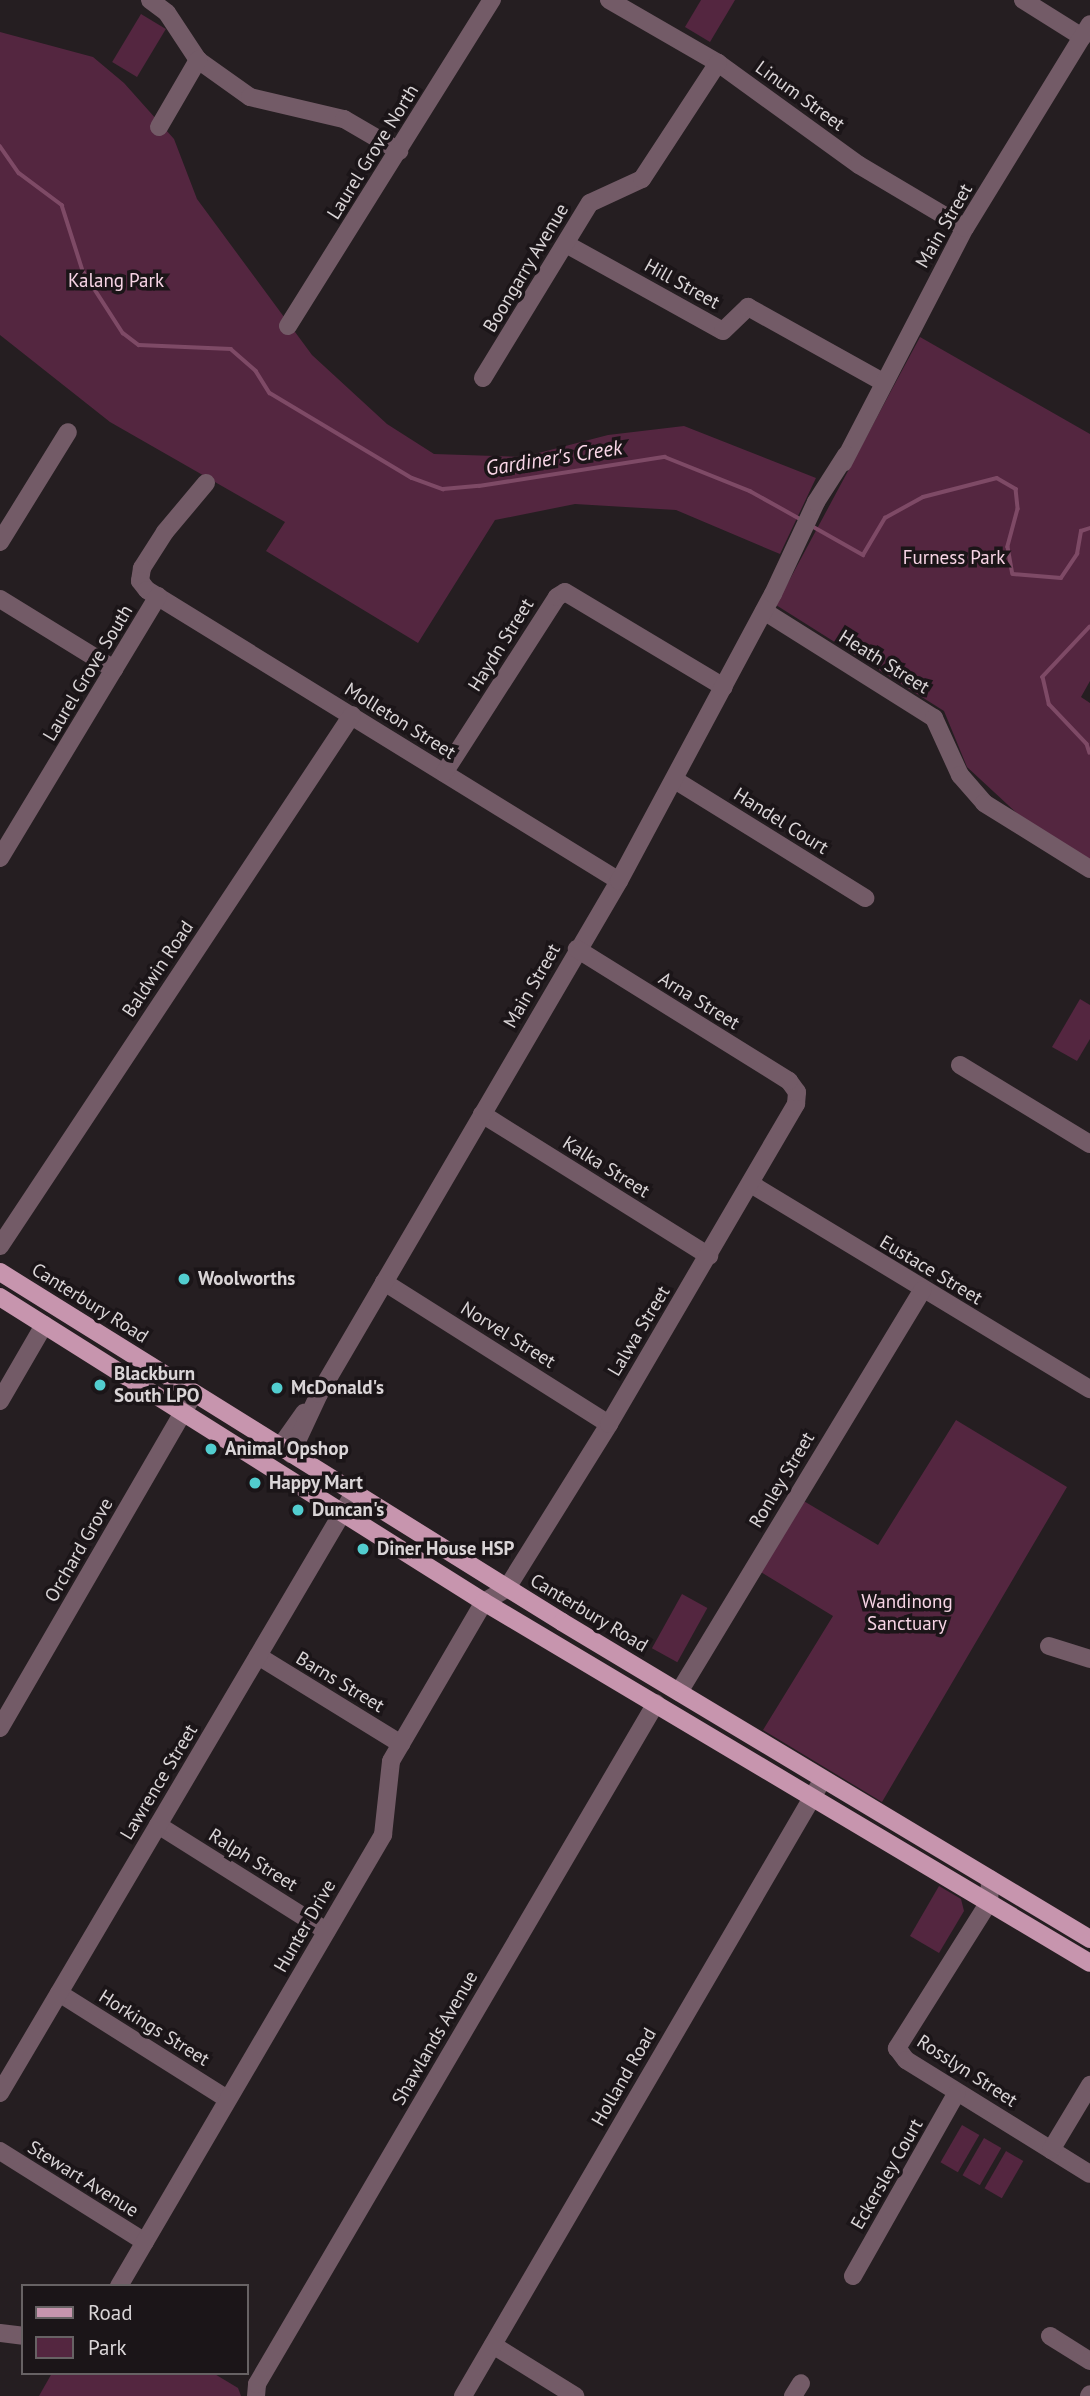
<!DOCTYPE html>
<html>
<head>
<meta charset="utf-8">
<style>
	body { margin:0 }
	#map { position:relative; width:1090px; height:2396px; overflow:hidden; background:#251e21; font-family:"PT Sans",sans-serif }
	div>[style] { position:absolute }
	.green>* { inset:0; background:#542640; transform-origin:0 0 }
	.stream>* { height:3.5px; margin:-1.75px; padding:0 1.75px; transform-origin:1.75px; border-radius:1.75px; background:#7e4a66 }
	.minor>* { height:18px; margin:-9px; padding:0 9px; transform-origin:9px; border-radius:9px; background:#735b67 }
	.major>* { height:18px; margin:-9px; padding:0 9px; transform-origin:9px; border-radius:9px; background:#c795ae }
	.dots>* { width:19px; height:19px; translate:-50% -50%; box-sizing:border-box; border:4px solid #1b1518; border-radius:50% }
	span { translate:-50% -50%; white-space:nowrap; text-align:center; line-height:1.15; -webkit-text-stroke:7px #1b1518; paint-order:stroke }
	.street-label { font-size:19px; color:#dad5d7 }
	.park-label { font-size:19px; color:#f7d4e5 }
	.poi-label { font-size:19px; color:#dad5d7; font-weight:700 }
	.left { translate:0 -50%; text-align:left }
	.water-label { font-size:21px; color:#fad7e8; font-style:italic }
	.legend { position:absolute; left:21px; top:2284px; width:228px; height:91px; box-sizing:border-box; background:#1b1518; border:2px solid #676264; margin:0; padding:9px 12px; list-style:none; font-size:21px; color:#dad5d7 }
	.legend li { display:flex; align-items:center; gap:14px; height:35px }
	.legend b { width:35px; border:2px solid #676264 }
</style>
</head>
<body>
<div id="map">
	<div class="green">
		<i style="clip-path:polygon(701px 0,735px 0,710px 42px,685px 27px)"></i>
		<i style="left:141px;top:14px;width:29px;height:56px;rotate:31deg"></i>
		<i style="clip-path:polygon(0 32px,93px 57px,124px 83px,174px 139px,197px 199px,312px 355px,387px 424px,434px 454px,523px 457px,608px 435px,684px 426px,816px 478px,780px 554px,676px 510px,575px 504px,495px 520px,418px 643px,266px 551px,285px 522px,110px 422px,0 335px)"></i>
		<i style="clip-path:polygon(920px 337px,1090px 434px,1090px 681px,1081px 697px,1090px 703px,1090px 860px,1023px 819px,967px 767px,944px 711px,776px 605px)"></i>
		<i style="clip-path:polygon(1080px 999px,1090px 1005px,1090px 1039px,1077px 1061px,1052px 1047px)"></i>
		<i style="clip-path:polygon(956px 1420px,1067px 1487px,882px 1802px,763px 1730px,833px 1616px,759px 1571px,802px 1500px,878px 1545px)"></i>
		<i style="left:682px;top:1594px;width:29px;height:62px;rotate:29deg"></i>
		<i style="clip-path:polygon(939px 1886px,961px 1899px,964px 1911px,939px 1953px,910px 1936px)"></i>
		<i style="left:962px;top:2125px;width:20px;height:43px;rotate:30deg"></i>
		<i style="left:984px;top:2138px;width:20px;height:43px;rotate:30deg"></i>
		<i style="left:1006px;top:2151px;width:20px;height:43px;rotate:30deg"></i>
		<i style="clip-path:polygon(52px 2373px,213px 2373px,238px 2388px,241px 2396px,39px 2396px)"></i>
	</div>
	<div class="stream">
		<i style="left:0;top:146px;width:33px;rotate:55deg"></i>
		<i style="left:19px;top:173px;width:54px;rotate:36.7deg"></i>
		<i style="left:62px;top:205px;width:69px;rotate:72.3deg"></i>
		<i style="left:83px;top:271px;width:74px;rotate:57.2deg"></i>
		<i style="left:123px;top:333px;width:20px;rotate:37deg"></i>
		<i style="left:139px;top:345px;width:92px;rotate:2.5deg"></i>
		<i style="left:231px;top:349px;width:33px;rotate:41deg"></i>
		<i style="left:256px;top:371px;width:26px;rotate:58deg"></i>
		<i style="left:270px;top:393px;width:165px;rotate:30.9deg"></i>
		<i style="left:412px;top:478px;width:33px;rotate:20deg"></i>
		<i style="left:443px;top:489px;width:36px;rotate:-5deg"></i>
		<i style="left:479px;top:486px;width:188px;rotate:-8.9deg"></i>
		<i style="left:665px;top:457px;width:92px;rotate:21.8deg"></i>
		<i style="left:750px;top:491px;width:60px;rotate:29.1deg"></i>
		<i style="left:812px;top:526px;width:59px;rotate:29.6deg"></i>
		<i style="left:863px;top:555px;width:43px;rotate:-59.3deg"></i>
		<i style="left:885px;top:518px;width:43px;rotate:-28.9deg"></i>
		<i style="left:923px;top:497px;width:76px;rotate:-14.4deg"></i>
		<i style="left:997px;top:478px;width:22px;rotate:30deg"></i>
		<i style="left:1016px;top:489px;width:20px;rotate:84deg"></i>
		<i style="left:1018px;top:509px;width:39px;rotate:105deg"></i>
		<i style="left:1008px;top:547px;width:27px;rotate:80deg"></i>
		<i style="left:1013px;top:574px;width:48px;rotate:4.8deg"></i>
		<i style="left:1061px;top:578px;width:29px;rotate:-56deg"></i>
		<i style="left:1077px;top:554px;width:23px;rotate:-80deg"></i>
		<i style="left:1081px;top:531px;width:9px;rotate:-18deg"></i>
		<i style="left:1090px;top:627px;width:69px;rotate:133.2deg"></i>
		<i style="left:1043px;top:677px;width:28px;rotate:77deg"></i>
		<i style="left:1049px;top:704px;width:55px;rotate:46.5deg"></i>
		<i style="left:1087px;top:744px;width:9px;rotate:72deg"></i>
	</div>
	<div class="minor">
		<i style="left:150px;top:0;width:21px;rotate:37deg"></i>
		<i style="left:167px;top:13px;width:56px;rotate:56.6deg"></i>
		<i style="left:198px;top:60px;width:64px;rotate:35.4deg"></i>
		<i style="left:250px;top:97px;width:97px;rotate:13.2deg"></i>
		<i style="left:344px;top:119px;width:64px;rotate:30.2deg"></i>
		<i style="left:609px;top:0;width:126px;rotate:30deg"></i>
		<i style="left:718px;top:63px;width:174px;rotate:35.9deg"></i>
		<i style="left:859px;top:165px;width:123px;rotate:30.7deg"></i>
		<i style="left:1023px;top:0;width:70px;rotate:32.1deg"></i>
		<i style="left:159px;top:127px;width:78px;rotate:-59.8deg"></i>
		<i style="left:566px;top:244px;width:179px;rotate:29deg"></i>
		<i style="left:723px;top:331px;width:35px;rotate:-44deg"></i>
		<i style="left:748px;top:307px;width:154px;rotate:29.1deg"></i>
		<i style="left:288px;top:326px;width:385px;rotate:-58deg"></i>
		<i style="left:483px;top:378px;width:205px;rotate:-58.6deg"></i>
		<i style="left:590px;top:203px;width:57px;rotate:-24.8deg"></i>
		<i style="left:642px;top:179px;width:139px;rotate:-56.8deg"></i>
		<i style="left:843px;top:463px;width:265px;rotate:-62.6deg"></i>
		<i style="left:965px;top:228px;width:239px;rotate:-58.5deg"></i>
		<i style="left:206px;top:483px;width:64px;rotate:129.9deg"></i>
		<i style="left:165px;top:532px;width:43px;rotate:122.6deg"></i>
		<i style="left:142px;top:568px;width:13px;rotate:99deg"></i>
		<i style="left:140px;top:581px;width:11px;rotate:52deg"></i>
		<i style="left:147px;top:590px;width:554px;rotate:31.65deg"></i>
		<i style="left:0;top:542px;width:129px;rotate:-58.3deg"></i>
		<i style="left:0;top:599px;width:134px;rotate:31.6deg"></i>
		<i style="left:764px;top:611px;width:201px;rotate:32.2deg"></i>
		<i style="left:934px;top:718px;width:63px;rotate:65.5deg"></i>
		<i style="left:960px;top:775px;width:37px;rotate:49deg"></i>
		<i style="left:984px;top:803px;width:125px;rotate:31.9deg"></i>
		<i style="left:444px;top:773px;width:209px;rotate:-57.3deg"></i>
		<i style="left:557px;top:597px;width:9px;rotate:-32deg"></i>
		<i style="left:565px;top:592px;width:185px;rotate:30.9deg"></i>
		<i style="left:675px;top:780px;width:224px;rotate:31.8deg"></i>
		<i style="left:0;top:858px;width:306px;rotate:-58.9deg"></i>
		<i style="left:960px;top:1065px;width:152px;rotate:31.3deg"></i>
		<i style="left:482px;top:1114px;width:268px;rotate:32deg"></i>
		<i style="left:751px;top:1184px;width:396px;rotate:31.2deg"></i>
		<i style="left:0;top:1246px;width:637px;rotate:-56.46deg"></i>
		<i style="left:384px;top:1282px;width:266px;rotate:32.3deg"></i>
		<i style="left:0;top:1401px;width:88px;rotate:-59.9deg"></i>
		<i style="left:280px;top:1447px;width:42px;rotate:-54.8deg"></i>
		<i style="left:291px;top:1454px;width:66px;rotate:-65deg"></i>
		<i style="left:319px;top:1394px;width:594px;rotate:-59.68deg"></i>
		<i style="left:619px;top:881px;width:326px;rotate:-61.8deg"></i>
		<i style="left:773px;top:594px;width:102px;rotate:-64.9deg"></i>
		<i style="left:816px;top:502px;width:56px;rotate:-57.4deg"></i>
		<i style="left:1049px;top:1646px;width:43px;rotate:17.6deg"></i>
		<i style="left:258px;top:1656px;width:168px;rotate:31.6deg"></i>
		<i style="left:679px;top:1692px;width:470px;rotate:-58.8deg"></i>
		<i style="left:0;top:1728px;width:387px;rotate:-59.9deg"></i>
		<i style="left:158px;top:1825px;width:199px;rotate:32.2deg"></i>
		<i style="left:990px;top:1879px;width:23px;rotate:92deg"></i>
		<i style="left:989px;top:1902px;width:173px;rotate:122.2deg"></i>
		<i style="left:897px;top:2048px;width:15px;rotate:53deg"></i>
		<i style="left:906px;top:2060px;width:216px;rotate:31.8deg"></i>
		<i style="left:59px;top:1993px;width:199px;rotate:32.2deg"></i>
		<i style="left:0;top:2093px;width:697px;rotate:-59.46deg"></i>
		<i style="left:1051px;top:2150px;width:76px;rotate:-59deg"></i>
		<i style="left:0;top:2151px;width:171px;rotate:32.1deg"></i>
		<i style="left:853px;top:2276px;width:211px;rotate:-60.5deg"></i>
		<i style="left:119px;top:2286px;width:523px;rotate:-59.66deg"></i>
		<i style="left:383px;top:1835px;width:74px;rotate:-83.8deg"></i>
		<i style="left:391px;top:1761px;width:184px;rotate:-59.7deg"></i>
		<i style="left:484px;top:1602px;width:27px;rotate:-31deg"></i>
		<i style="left:507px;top:1588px;width:193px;rotate:-58.1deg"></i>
		<i style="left:609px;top:1424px;width:371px;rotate:-59.7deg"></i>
		<i style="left:796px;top:1104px;width:12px;rotate:-85deg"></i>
		<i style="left:797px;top:1092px;width:14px;rotate:-126deg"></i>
		<i style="left:789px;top:1081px;width:250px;rotate:-148.1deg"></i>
		<i style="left:0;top:2333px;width:23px;rotate:7deg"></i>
		<i style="left:1050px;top:2336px;width:47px;rotate:32deg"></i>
		<i style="left:493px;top:2345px;width:97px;rotate:31.9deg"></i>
		<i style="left:256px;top:2396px;width:12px;rotate:-85deg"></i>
		<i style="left:257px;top:2384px;width:789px;rotate:-59.63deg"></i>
		<i style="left:463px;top:2396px;width:714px;rotate:-59.74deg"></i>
		<i style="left:793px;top:2396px;width:15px;rotate:-58deg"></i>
		<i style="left:1089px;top:2396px;width:2px;rotate:-63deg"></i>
	</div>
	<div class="major">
		<i style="left:0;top:1272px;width:662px;rotate:31.91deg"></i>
		<i style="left:562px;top:1622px;width:616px;rotate:30.98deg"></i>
		<i style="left:0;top:1297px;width:572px;rotate:32.22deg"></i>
		<i style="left:484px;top:1602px;width:705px;rotate:30.78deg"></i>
	</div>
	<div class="dots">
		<i style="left:184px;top:1279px;background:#52cdcf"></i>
		<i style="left:100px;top:1385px;background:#52cdcf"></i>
		<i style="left:277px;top:1388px;background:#52cdcf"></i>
		<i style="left:211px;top:1449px;background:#52cdcf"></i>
		<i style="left:255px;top:1483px;background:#52cdcf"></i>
		<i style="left:298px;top:1510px;background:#52cdcf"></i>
		<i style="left:363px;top:1549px;background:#52cdcf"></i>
	</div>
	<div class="street-label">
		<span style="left:800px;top:96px;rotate:36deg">Linum Street</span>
		<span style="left:373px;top:152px;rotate:-58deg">Laurel Grove North</span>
		<span style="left:944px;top:226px;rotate:-60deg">Main Street</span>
		<span style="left:526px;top:268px;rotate:-59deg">Boongarry Avenue</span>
		<span style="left:682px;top:284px;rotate:29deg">Hill Street</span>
		<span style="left:501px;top:645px;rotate:-58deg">Haydn Street</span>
		<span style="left:884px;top:662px;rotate:32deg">Heath Street</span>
		<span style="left:88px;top:673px;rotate:-59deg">Laurel Grove South</span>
		<span style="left:400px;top:721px;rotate:32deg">Molleton Street</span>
		<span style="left:781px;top:821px;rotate:32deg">Handel Court</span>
		<span style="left:158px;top:969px;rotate:-56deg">Baldwin Road</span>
		<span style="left:532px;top:986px;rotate:-60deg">Main Street</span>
		<span style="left:699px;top:1001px;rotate:32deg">Arna Street</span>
		<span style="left:606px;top:1167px;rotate:32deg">Kalka Street</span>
		<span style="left:931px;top:1270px;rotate:31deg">Eustace Street</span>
		<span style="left:90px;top:1303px;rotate:32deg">Canterbury Road</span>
		<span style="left:639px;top:1331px;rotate:-59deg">Lalwa Street</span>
		<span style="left:508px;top:1335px;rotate:32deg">Norvel Street</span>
		<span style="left:782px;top:1480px;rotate:-59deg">Ronley Street</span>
		<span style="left:79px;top:1550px;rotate:-60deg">Orchard Grove</span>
		<span style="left:589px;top:1613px;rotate:31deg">Canterbury Road</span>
		<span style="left:340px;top:1682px;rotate:31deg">Barns Street</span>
		<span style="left:159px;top:1782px;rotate:-59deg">Lawrence Street</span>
		<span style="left:253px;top:1860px;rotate:32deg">Ralph Street</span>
		<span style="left:305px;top:1926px;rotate:-60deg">Hunter Drive</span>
		<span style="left:154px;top:2028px;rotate:32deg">Horkings Street</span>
		<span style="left:435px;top:2038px;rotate:-60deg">Shawlands Avenue</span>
		<span style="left:967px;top:2071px;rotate:33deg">Rosslyn Street</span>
		<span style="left:624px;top:2077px;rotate:-60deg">Holland Road</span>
		<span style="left:887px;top:2174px;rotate:-60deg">Eckersley Court</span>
		<span style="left:83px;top:2179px;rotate:32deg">Stewart Avenue</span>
	</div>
	<div class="park-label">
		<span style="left:116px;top:281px">Kalang Park</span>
		<span style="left:954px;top:558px">Furness Park</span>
		<span style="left:907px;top:1613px">Wandinong<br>Sanctuary</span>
	</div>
	<div class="poi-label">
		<span class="left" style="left:198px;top:1279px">Woolworths</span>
		<span class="left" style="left:114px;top:1385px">Blackburn<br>South LPO</span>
		<span class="left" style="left:291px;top:1388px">McDonald's</span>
		<span class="left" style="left:225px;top:1449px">Animal Opshop</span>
		<span class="left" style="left:269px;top:1483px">Happy Mart</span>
		<span class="left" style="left:312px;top:1510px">Duncan's</span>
		<span class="left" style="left:377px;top:1549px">Diner House HSP</span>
	</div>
	<div class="water-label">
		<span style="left:554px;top:458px;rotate:-9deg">Gardiner's Creek</span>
	</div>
	<ul class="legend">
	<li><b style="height:9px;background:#c795ae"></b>Road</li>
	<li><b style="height:19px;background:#542640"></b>Park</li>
	</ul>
</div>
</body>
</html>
